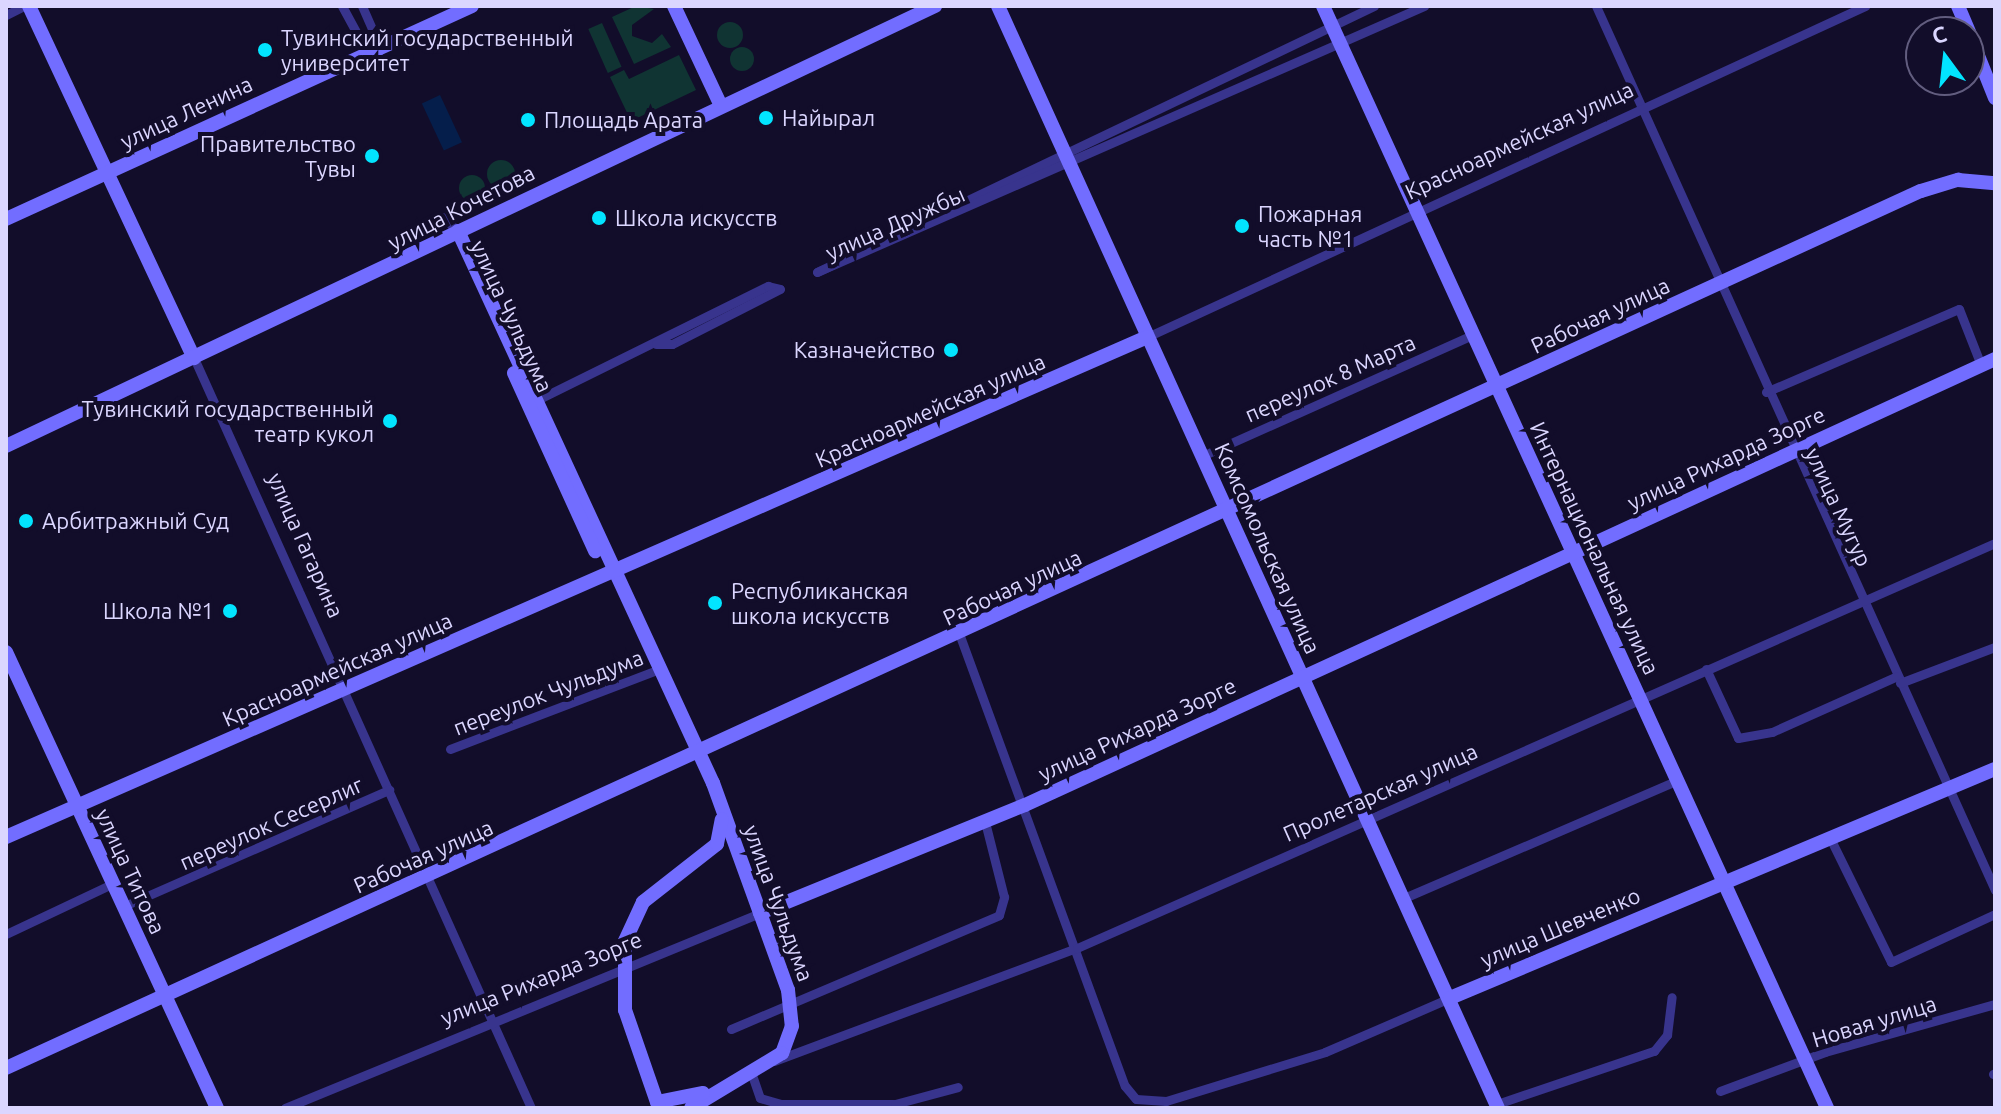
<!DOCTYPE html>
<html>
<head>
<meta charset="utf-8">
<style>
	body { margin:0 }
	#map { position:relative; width:2001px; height:1114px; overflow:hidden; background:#120d2a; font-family:Ubuntu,sans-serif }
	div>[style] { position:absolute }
	.green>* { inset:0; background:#103433; transform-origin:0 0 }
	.round { border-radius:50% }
	.water>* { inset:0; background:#051e4b; transform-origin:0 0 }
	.street>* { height:9px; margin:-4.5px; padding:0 4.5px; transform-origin:4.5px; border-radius:4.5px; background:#38348d }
	.secondary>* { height:14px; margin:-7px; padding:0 7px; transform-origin:7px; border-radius:7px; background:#726dff }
	.dots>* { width:22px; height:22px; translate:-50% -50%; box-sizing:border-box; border:4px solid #120d2a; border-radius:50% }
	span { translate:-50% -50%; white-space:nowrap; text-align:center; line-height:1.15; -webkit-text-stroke:8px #120d2a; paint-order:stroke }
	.poi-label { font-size:22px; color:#dbd6ff }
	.left { translate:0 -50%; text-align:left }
	.right { translate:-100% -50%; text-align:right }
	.street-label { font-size:22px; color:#dbd6ff }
	.frame { position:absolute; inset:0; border:8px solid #dbd6ff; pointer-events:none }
	.north { position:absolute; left:1905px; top:16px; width:80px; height:80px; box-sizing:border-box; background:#120d2a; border:2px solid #625d7f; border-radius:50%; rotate:345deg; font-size:22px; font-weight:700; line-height:32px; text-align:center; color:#dbd6ff }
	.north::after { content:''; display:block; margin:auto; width:28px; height:36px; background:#02e4ff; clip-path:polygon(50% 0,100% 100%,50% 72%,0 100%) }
</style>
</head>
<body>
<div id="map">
	<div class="green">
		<i style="clip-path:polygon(636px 6px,654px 9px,632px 25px,632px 36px,652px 43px,662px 34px,671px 47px,634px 64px,612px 17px)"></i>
		<i class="round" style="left:717px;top:22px;width:26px;height:26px"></i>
		<i style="left:602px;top:23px;width:48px;height:15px;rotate:66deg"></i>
		<i class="round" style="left:730px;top:47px;width:24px;height:24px"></i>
		<i style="clip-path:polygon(679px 55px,696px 90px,631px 121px,610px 77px,624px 70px,629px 79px)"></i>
		<i class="round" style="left:487px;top:160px;width:28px;height:28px"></i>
		<i class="round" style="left:459px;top:175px;width:26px;height:26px"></i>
	</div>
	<div class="water">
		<i style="left:440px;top:95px;width:52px;height:20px;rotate:65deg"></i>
	</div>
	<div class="street">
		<i style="left:342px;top:6px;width:67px;rotate:61.5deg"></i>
		<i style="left:362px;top:6px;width:45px;rotate:66.3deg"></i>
		<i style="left:380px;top:47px;width:19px;rotate:108deg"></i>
		<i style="left:1374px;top:6px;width:617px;rotate:154.47deg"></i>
		<i style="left:817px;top:272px;width:663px;rotate:-23.66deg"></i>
		<i style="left:1596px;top:6px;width:970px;rotate:65.71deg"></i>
		<i style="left:6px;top:15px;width:20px;rotate:-27deg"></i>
		<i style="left:442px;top:217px;width:21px;rotate:41deg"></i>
		<i style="left:1147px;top:337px;width:791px;rotate:-24.75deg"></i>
		<i style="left:194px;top:358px;width:822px;rotate:65.8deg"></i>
		<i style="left:1766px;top:392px;width:210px;rotate:-23.3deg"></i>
		<i style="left:1959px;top:309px;width:60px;rotate:68.6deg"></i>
		<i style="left:535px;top:401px;width:260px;rotate:-26.3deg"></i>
		<i style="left:768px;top:286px;width:12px;rotate:14deg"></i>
		<i style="left:780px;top:289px;width:121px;rotate:153deg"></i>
		<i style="left:672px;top:344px;width:16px;rotate:180deg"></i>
		<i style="left:1202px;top:456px;width:297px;rotate:-24.1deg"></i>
		<i style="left:960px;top:636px;width:479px;rotate:69.9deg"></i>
		<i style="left:1125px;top:1086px;width:17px;rotate:50deg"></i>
		<i style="left:1136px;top:1099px;width:30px;rotate:4deg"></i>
		<i style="left:1166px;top:1101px;width:166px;rotate:-17.1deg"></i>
		<i style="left:1325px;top:1052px;width:136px;rotate:-23.4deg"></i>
		<i style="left:1706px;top:669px;width:76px;rotate:65.1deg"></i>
		<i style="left:1738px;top:738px;width:35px;rotate:-10deg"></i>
		<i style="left:1772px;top:732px;width:137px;rotate:-24.1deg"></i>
		<i style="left:1900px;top:683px;width:102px;rotate:-20.8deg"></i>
		<i style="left:450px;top:749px;width:224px;rotate:-20.9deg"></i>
		<i style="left:1830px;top:838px;width:138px;rotate:63.8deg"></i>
		<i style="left:1891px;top:962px;width:115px;rotate:-24.8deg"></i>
		<i style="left:1404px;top:898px;width:298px;rotate:-23.3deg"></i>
		<i style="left:122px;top:907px;width:292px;rotate:-23.7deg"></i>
		<i style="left:6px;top:934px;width:117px;rotate:-25.3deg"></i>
		<i style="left:731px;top:1029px;width:291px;rotate:-23deg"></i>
		<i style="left:999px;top:915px;width:19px;rotate:-74deg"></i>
		<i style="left:1004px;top:897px;width:77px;rotate:-104.2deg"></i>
		<i style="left:774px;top:1061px;width:323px;rotate:-20.5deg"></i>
		<i style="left:1077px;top:948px;width:1003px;rotate:-23.81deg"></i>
		<i style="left:1993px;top:1074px;width:2px;rotate:-27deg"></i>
		<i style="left:752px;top:1075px;width:24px;rotate:71deg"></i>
		<i style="left:760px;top:1098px;width:22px;rotate:16deg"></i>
		<i style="left:781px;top:1104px;width:114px"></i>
		<i style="left:895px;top:1104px;width:65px;rotate:-15.1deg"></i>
		<i style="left:1720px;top:1091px;width:112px;rotate:-20.4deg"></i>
		<i style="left:1825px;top:1052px;width:177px;rotate:-15.8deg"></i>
		<i style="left:1497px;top:1104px;width:166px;rotate:-18.7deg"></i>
		<i style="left:1654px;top:1051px;width:21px;rotate:-51deg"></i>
		<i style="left:1667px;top:1035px;width:38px;rotate:-83deg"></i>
		<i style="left:285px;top:1108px;width:513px;rotate:-22.32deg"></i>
	</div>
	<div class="secondary">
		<i style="left:29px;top:6px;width:389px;rotate:64.9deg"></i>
		<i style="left:674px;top:6px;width:110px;rotate:64.8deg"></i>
		<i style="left:998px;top:6px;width:1210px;rotate:65.6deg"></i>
		<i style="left:1323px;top:6px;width:1212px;rotate:65.42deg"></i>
		<i style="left:1958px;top:6px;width:28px;rotate:67deg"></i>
		<i style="left:1969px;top:33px;width:70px;rotate:68.2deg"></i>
		<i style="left:6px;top:219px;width:512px;rotate:-24.56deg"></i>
		<i style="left:458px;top:231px;width:608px;rotate:65.21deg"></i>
		<i style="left:713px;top:783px;width:220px;rotate:70.1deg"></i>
		<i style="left:788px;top:990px;width:36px;rotate:84deg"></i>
		<i style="left:792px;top:1026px;width:29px;rotate:110deg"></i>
		<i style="left:782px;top:1053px;width:106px;rotate:148.9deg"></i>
		<i style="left:514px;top:373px;width:196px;rotate:65.5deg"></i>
		<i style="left:6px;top:446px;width:1028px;rotate:-25.34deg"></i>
		<i style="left:6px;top:652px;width:502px;rotate:65.17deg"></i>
		<i style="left:6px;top:837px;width:1246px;rotate:-23.66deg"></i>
		<i style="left:760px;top:913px;width:286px;rotate:-22.2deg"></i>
		<i style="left:1025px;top:805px;width:1068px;rotate:-24.69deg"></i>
		<i style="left:1450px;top:998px;width:591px;rotate:-22.79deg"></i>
		<i style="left:6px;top:1068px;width:2106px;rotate:-24.61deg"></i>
		<i style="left:1921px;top:191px;width:39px;rotate:-17deg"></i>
		<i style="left:1958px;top:180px;width:37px;rotate:5deg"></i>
		<i style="left:657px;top:1102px;width:47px;rotate:-11.1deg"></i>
		<i style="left:659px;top:1108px;width:104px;rotate:-109.1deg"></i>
		<i style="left:625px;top:1010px;width:69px;rotate:-90deg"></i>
		<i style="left:625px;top:941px;width:43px;rotate:-65.2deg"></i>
		<i style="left:643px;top:902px;width:94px;rotate:-38.1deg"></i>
		<i style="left:717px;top:844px;width:25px;rotate:-79deg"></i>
	</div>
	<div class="dots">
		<i style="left:265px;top:50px;background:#02e4ff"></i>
		<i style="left:766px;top:118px;background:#02e4ff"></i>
		<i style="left:528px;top:120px;background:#02e4ff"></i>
		<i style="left:372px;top:156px;background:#02e4ff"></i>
		<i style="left:599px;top:218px;background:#02e4ff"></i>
		<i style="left:1242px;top:226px;background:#02e4ff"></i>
		<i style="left:951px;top:350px;background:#02e4ff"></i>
		<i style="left:390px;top:421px;background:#02e4ff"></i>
		<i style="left:26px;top:521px;background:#02e4ff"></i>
		<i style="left:715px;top:603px;background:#02e4ff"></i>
		<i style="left:230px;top:611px;background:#02e4ff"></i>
	</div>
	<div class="poi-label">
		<span class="left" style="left:281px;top:50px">Тувинский государственный<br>университет</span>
		<span class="left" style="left:782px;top:118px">Найырал</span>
		<span class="left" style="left:544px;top:120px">Площадь Арата</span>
		<span class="right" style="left:356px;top:156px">Правительство<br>Тувы</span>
		<span class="left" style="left:1258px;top:226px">Пожарная<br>часть №1</span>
		<span class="left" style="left:615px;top:218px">Школа искусств</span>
		<span class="right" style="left:935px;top:350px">Казначейство</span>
		<span class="right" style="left:374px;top:421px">Тувинский государственный<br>театр кукол</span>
		<span class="left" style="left:42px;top:521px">Арбитражный Суд</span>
		<span class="left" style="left:731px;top:603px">Республиканская<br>школа искусств</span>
		<span class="right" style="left:214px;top:611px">Школа №1</span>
	</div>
	<div class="street-label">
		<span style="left:186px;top:112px;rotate:-25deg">улица Ленина</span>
		<span style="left:1519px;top:140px;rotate:-25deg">Красноармейская улица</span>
		<span style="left:461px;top:207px;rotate:-27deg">улица Кочетова</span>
		<span style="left:895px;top:223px;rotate:-24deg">улица Дружбы</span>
		<span style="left:1600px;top:315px;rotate:-25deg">Рабочая улица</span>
		<span style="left:512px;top:316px;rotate:65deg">улица Чульдума</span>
		<span style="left:1330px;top:378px;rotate:-24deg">переулок 8 Марта</span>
		<span style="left:930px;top:410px;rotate:-24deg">Красноармейская улица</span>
		<span style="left:1726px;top:458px;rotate:-25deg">улица Рихарда Зорге</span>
		<span style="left:1839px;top:507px;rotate:65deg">улица Мугур</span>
		<span style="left:306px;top:545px;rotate:66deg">улица Гагарина</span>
		<span style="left:1268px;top:548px;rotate:66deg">Комсомольская улица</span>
		<span style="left:1595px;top:548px;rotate:65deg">Интернациональная улица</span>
		<span style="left:1012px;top:587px;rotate:-25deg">Рабочая улица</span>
		<span style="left:337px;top:669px;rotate:-24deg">Красноармейская улица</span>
		<span style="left:548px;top:692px;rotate:-21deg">переулок Чульдума</span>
		<span style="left:1137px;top:729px;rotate:-25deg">улица Рихарда Зорге</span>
		<span style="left:1380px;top:792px;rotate:-24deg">Пролетарская улица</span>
		<span style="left:271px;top:823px;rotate:-24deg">переулок Сесерлиг</span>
		<span style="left:423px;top:856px;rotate:-24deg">Рабочая улица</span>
		<span style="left:131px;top:871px;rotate:65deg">улица Титова</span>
		<span style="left:779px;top:903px;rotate:70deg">улица Чульдума</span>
		<span style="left:1560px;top:927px;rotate:-23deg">улица Шевченко</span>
		<span style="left:541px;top:978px;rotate:-22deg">улица Рихарда Зорге</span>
		<span style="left:1874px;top:1021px;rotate:-17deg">Новая улица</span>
	</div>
	<div class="frame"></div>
	<div class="north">С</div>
</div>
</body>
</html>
